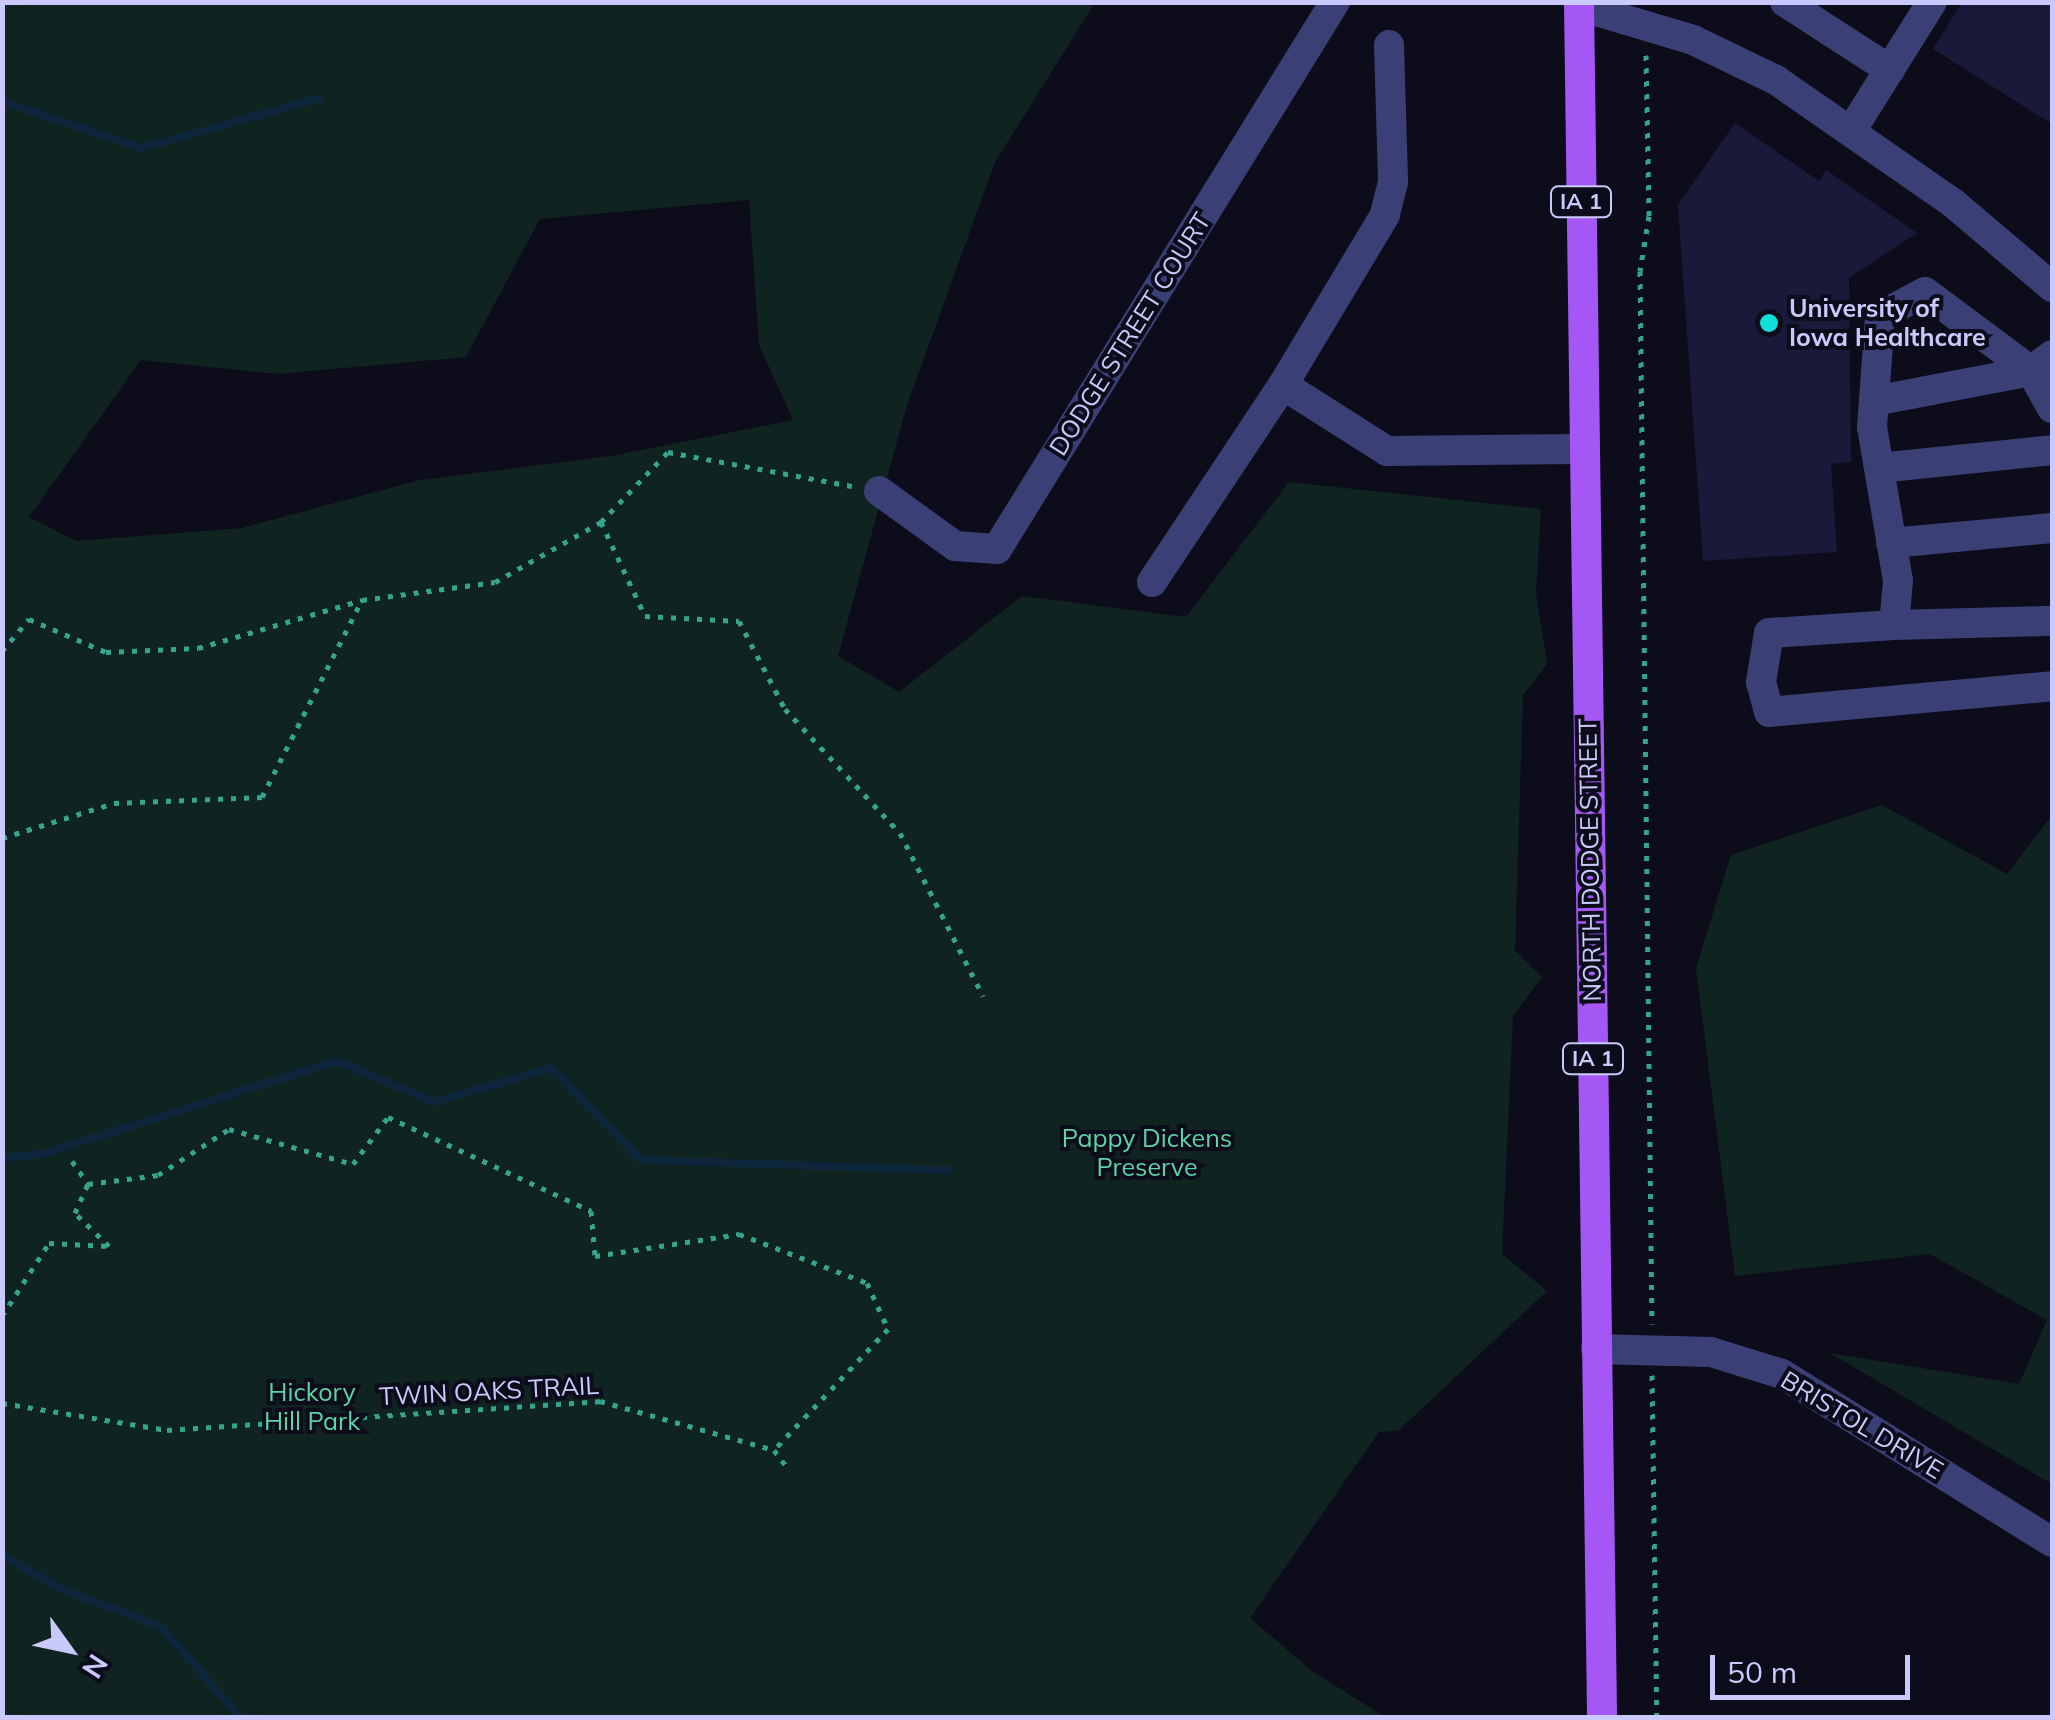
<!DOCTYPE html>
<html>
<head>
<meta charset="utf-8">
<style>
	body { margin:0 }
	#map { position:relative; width:2055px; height:1720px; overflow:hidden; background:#0c0c1a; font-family:Mulish,sans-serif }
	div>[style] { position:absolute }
	.green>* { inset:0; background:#0f2420 }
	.stream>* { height:8px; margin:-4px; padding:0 4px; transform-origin:4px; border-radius:4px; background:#0e263c }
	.building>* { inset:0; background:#1b193a }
	.path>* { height:5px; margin-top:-2.5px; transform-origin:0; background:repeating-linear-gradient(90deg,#34a48e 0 5px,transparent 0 13px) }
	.minor>* { height:30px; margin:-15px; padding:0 15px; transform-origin:15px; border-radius:15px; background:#3a4076 }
	.major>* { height:30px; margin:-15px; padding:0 15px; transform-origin:15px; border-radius:15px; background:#a457f4 }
	.dots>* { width:28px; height:28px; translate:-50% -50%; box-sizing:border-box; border:5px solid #0c0c1a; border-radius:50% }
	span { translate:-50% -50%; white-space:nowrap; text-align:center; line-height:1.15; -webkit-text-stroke:8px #0c0c1a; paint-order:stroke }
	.shield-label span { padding:2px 8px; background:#0c0c1a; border:2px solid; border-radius:8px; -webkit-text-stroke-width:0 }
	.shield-label { font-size:22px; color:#c9cafb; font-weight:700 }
	.poi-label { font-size:25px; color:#c9cafb; font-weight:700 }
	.left { translate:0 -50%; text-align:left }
	.street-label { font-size:25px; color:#c9cafb }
	.park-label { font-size:25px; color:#5bd5a6 }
	.frame { position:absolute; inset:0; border:5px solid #c9cafb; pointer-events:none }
	.north { position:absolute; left:20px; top:1600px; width:100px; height:100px; -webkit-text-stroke:8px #0c0c1a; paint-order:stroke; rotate:123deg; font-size:28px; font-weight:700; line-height:40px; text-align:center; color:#c9cafb }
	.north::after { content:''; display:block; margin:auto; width:35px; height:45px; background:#c9cafb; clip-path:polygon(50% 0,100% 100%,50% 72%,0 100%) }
	.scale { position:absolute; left:1710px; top:1655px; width:200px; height:45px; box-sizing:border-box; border:5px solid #c9cafb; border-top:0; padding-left:12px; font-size:30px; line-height:35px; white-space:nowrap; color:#c9cafb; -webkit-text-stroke:8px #0c0c1a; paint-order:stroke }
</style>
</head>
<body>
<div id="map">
	<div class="green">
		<i style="clip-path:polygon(evenodd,3px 3px,1094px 4px,995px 162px,907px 405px,838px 656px,899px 692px,1022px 596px,1186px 617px,1289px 482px,1541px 509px,1536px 593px,1547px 664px,1523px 695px,1515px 951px,1542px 977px,1513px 1016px,1502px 1254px,1547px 1291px,1398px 1431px,1379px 1432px,1250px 1618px,1312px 1671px,1385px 1717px,3px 1717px,3px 3px,749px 200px,759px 345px,793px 420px,611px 456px,420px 480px,242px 528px,76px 541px,29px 517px,141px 360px,277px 374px,466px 357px,540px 219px,749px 200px)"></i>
		<i style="clip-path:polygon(1882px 805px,2007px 874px,2052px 815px,2052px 1484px,1830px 1353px,2019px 1384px,2047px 1320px,1930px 1254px,1735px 1276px,1696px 968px,1731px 855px)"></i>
	</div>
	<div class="stream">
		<i style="left:2px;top:101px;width:148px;rotate:18.6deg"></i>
		<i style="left:142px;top:148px;width:185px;rotate:-15.7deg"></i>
		<i style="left:2px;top:1158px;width:41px;rotate:-5.6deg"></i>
		<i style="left:43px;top:1154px;width:308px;rotate:-17.6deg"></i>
		<i style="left:337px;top:1061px;width:105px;rotate:22.9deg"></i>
		<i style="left:434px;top:1102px;width:122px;rotate:-16.2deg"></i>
		<i style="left:551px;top:1068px;width:129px;rotate:45.6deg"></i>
		<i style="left:641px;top:1160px;width:309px;rotate:1.9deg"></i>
		<i style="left:2px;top:1555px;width:68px;rotate:30deg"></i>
		<i style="left:61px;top:1589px;width:106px;rotate:20.5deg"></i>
		<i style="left:160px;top:1626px;width:123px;rotate:48.6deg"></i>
	</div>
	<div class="building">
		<i style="clip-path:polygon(1962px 2px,2052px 2px,2052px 124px,1933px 49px)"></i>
		<i style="clip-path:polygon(1735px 123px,1819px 181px,1826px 170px,1917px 233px,1849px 278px,1851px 462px,1831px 464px,1837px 552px,1703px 561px,1678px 205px)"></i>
	</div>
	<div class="path">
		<i style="left:1646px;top:55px;width:161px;rotate:88.9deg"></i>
		<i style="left:1649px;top:216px;width:56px;rotate:99.3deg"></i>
		<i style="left:1640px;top:271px;width:1053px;rotate:89.35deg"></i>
		<i style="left:601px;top:522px;width:97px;rotate:-46.3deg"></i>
		<i style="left:668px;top:452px;width:187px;rotate:10.5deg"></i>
		<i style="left:2px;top:651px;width:42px;rotate:-49.8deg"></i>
		<i style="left:29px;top:619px;width:84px;rotate:23.2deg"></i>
		<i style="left:106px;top:652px;width:92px;rotate:-2.5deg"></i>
		<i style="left:198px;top:648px;width:171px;rotate:-16.3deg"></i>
		<i style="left:2px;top:838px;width:117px;rotate:-17.4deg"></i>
		<i style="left:114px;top:803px;width:148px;rotate:-2.3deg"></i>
		<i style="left:262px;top:797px;width:221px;rotate:-63.1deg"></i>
		<i style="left:362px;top:600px;width:134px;rotate:-7.7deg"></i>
		<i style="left:495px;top:582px;width:122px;rotate:-29.5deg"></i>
		<i style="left:601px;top:522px;width:104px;rotate:64.9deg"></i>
		<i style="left:645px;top:616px;width:94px;rotate:3deg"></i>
		<i style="left:739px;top:621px;width:99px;rotate:62.4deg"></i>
		<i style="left:785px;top:709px;width:169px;rotate:47.2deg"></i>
		<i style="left:900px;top:833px;width:183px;rotate:63deg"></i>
		<i style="left:72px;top:1161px;width:28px;rotate:55deg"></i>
		<i style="left:2px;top:1316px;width:87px;rotate:-57.2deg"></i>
		<i style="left:49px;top:1243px;width:60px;rotate:2.9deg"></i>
		<i style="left:109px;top:1246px;width:47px;rotate:-135.9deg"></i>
		<i style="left:75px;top:1213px;width:32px;rotate:-66deg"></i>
		<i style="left:88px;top:1184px;width:71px;rotate:-7.3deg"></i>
		<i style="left:158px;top:1175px;width:85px;rotate:-32.9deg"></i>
		<i style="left:229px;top:1129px;width:129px;rotate:15.8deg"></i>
		<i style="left:353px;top:1164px;width:59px;rotate:-53.3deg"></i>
		<i style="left:388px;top:1117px;width:224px;rotate:24.8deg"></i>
		<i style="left:591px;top:1211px;width:45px;rotate:84.9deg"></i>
		<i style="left:595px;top:1256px;width:146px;rotate:-8.7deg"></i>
		<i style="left:739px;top:1234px;width:137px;rotate:20.9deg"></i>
		<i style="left:867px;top:1283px;width:51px;rotate:65.5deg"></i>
		<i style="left:888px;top:1329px;width:166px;rotate:133.3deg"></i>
		<i style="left:1652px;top:1375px;width:343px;rotate:89.2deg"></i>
		<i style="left:2px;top:1403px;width:167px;rotate:9.3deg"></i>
		<i style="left:167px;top:1430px;width:434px;rotate:-3.8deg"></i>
		<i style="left:600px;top:1401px;width:181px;rotate:15.7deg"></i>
		<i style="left:774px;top:1450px;width:20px;rotate:53deg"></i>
	</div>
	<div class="minor">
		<i style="left:1785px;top:2px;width:125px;rotate:32.9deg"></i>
		<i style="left:1579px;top:6px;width:119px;rotate:16.6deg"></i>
		<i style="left:1693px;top:40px;width:92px;rotate:25.7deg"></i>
		<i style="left:1776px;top:80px;width:216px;rotate:34.8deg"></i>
		<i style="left:1953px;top:203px;width:130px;rotate:40.3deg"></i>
		<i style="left:1389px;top:45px;width:137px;rotate:88.3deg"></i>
		<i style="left:1393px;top:182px;width:34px;rotate:104deg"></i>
		<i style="left:1385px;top:215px;width:198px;rotate:121deg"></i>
		<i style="left:1283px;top:385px;width:123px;rotate:32.4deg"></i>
		<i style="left:1387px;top:451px;width:198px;rotate:-0.6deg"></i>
		<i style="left:1851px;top:131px;width:152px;rotate:-57.9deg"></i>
		<i style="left:1874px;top:401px;width:160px;rotate:-10.8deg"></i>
		<i style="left:2031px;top:371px;width:26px;rotate:-37deg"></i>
		<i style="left:2052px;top:408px;width:43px;rotate:-119.6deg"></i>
		<i style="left:2031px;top:371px;width:132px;rotate:-143.3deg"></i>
		<i style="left:1925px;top:292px;width:51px;rotate:151.9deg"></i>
		<i style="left:1880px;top:316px;width:111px;rotate:94.1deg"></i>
		<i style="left:1872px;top:427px;width:156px;rotate:80.4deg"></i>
		<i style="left:1898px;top:581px;width:44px;rotate:95.2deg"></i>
		<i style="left:1894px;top:625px;width:125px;rotate:176.3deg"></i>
		<i style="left:1769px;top:633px;width:50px;rotate:99.3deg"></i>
		<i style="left:1761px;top:682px;width:31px;rotate:75deg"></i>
		<i style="left:1769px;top:712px;width:284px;rotate:-5.2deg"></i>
		<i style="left:1879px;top:468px;width:174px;rotate:-5.9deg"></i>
		<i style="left:879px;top:491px;width:94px;rotate:35.9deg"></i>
		<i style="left:955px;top:546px;width:42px;rotate:4.1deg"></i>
		<i style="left:997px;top:549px;width:643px;rotate:-58.29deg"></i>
		<i style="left:1891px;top:543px;width:162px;rotate:-5.3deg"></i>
		<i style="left:1152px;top:582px;width:237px;rotate:-56.4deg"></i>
		<i style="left:1894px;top:625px;width:158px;rotate:-1.5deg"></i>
		<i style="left:1596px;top:1349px;width:115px;rotate:1.5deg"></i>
		<i style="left:1711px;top:1352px;width:74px;rotate:17.2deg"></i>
		<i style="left:1782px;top:1374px;width:318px;rotate:31.9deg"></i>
	</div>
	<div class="major">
		<i style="left:1579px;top:2px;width:1716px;rotate:89.23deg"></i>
	</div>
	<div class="dots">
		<i style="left:1769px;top:323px;background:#0fe1da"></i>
	</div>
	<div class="shield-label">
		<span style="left:1581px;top:202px">IA 1</span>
		<span style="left:1593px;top:1059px">IA 1</span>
	</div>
	<div class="poi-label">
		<span class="left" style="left:1789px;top:323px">University of<br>Iowa Healthcare</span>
	</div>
	<div class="street-label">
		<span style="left:1130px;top:334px;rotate:-58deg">DODGE STREET COURT</span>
		<span style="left:1590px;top:860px;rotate:-91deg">NORTH DODGE STREET</span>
		<span style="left:489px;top:1391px;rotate:-3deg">TWIN OAKS TRAIL</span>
		<span style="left:1862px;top:1425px;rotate:31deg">BRISTOL DRIVE</span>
	</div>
	<div class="park-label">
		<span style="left:1147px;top:1153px">Pappy Dickens<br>Preserve</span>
		<span style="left:312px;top:1407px">Hickory<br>Hill Park</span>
	</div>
	<div class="frame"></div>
	<div class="north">N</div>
	<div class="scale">50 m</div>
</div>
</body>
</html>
